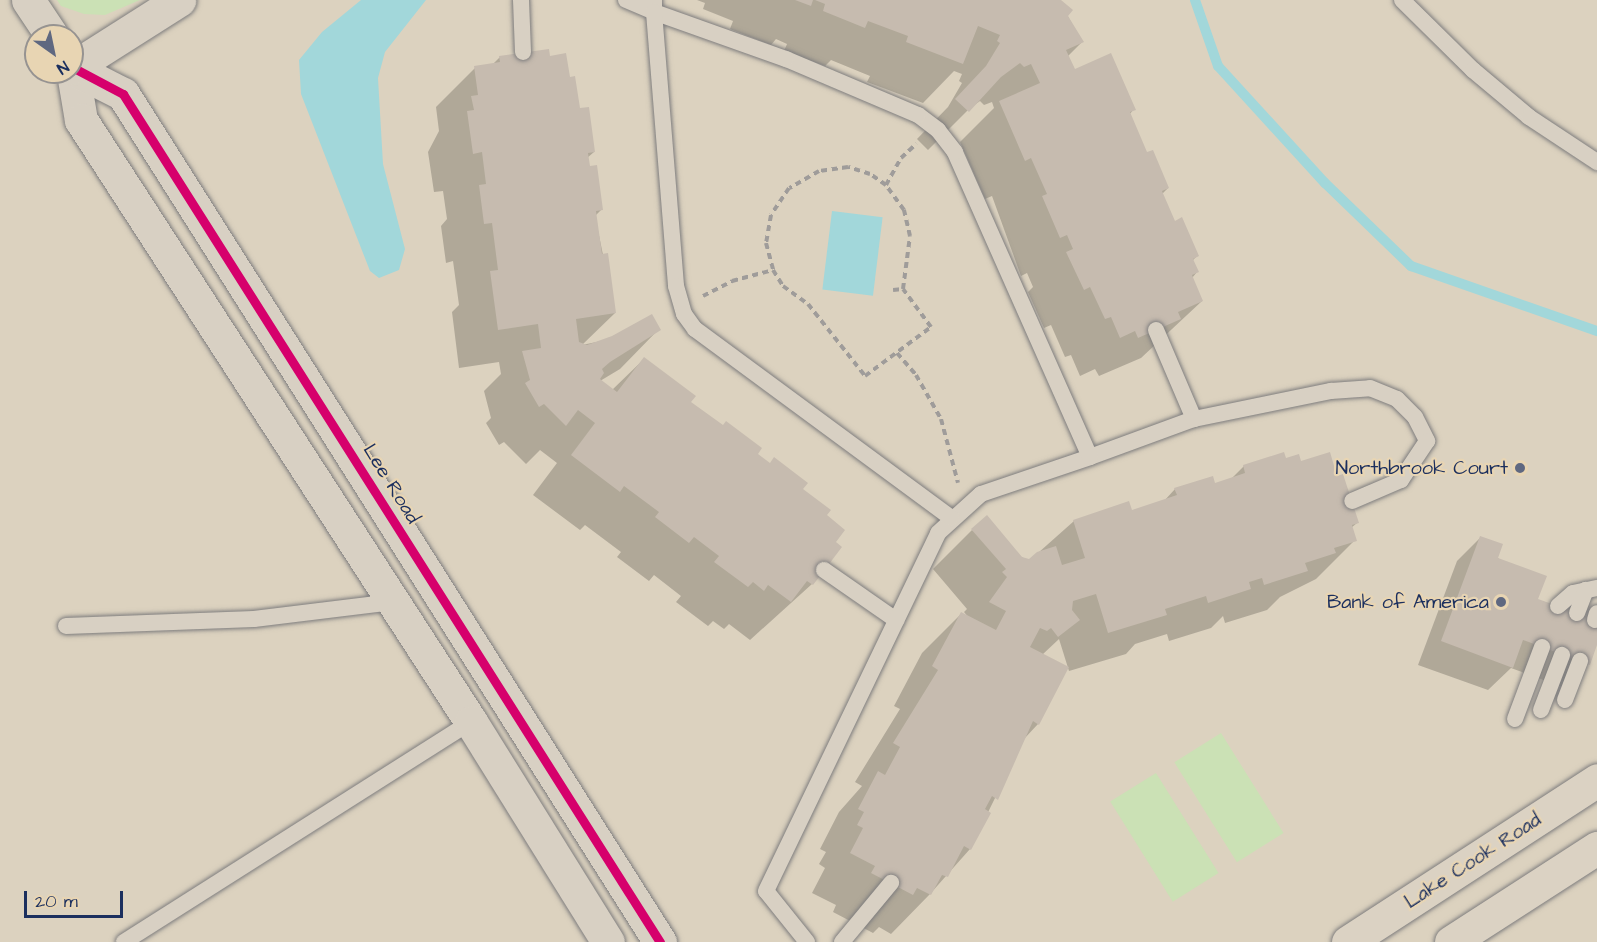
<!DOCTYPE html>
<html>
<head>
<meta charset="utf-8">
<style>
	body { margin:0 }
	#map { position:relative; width:1597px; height:942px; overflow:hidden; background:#dcd2bf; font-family:"Architects Daughter",sans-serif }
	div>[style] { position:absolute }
	.green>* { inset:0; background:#cbe1b5; transform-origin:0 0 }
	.water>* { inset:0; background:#a2d7da; transform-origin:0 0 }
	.shadow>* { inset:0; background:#0003 }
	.stream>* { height:10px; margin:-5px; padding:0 5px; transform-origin:5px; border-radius:5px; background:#a2d7da }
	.building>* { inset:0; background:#c6bbaf }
	.path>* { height:4px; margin-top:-2px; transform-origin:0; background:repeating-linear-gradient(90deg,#9f9c9a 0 6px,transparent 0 10.5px) }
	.roads { filter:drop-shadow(0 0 2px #7e7d7e) drop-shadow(0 0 2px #7e7d7e) }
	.lane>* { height:16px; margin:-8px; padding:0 8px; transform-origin:8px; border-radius:8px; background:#d8d0c3 }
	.street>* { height:33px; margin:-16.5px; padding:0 16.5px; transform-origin:16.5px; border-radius:16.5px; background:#d8d0c3 }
	.primary>* { height:33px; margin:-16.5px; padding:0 16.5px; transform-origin:16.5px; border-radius:16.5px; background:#dbd2c3 }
	.cycleway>* { height:9px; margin:-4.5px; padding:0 4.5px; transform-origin:4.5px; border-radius:4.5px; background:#d6006c }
	.dots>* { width:16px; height:16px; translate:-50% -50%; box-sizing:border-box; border:3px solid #e8d5b3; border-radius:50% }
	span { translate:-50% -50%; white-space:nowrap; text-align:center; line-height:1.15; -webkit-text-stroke:4.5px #e8d5b3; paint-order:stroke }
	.poi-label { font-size:20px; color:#1b2f5e }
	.right { translate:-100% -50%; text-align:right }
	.street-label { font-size:20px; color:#1b2f5e }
	.north { position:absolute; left:24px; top:24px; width:60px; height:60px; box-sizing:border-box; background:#e8d5b3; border:2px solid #969391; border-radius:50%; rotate:147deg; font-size:16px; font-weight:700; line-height:24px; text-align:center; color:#1b2f5e }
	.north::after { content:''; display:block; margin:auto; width:21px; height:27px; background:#5f6880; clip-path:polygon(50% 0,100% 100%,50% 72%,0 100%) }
	.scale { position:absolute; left:24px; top:891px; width:99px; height:27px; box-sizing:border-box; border:3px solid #1b2f5e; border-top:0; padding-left:8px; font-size:18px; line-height:21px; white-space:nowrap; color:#1b2f5e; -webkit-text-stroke:4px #e8d5b3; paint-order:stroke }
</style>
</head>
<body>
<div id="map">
	<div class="green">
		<i style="clip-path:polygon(57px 0,140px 0,105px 15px,84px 14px,61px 6px)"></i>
		<i style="left:1221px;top:733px;width:118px;height:55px;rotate:58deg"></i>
		<i style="left:1156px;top:773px;width:118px;height:54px;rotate:58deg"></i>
	</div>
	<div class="water">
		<i style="clip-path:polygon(361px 0,426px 0,385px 52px,378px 78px,383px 164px,405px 249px,399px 270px,379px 278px,370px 271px,301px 94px,299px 60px,322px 32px)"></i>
		<i style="left:832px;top:211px;width:51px;height:79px;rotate:7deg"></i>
	</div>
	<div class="shadow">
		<i style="clip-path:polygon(697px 0,1059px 0,1082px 42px,1068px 56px,1074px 71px,1134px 109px,1129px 115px,1146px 154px,1168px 188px,1162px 194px,1174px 223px,1197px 256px,1192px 261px,1197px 272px,1192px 278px,1202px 301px,1141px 358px,1099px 376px,1095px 369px,1080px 376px,1071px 355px,1065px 357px,1051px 325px,1044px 328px,1028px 292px,1033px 287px,1027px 273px,1021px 276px,992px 196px,985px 199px,960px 142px,994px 108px,992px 102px,984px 105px,980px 101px,969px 109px,928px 150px,917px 139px,948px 107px,962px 83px,959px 81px,962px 74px,954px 71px,923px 103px,867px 82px,870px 76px,831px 60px,825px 66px,784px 51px,787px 44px,776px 39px,771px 45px,730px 29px,733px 21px,703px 9px,705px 3px)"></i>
		<i style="clip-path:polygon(500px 57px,549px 57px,568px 79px,594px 152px,587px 158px,602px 209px,595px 216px,615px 313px,582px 345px,659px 329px,620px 369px,600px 381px,612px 390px,644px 359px,689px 402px,801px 490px,825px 516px,834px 543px,812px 584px,750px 640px,729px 624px,724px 629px,713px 621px,708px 626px,676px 602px,681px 596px,654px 575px,649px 581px,617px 557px,621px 552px,585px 525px,580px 530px,533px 495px,557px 463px,540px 450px,526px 464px,504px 442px,499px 445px,486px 423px,491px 418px,484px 391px,501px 374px,499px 362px,459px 368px,452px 312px,459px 305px,453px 261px,446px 263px,441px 226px,447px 219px,443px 191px,434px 192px,428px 152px,439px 131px,436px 107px,475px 68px,492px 65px)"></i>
		<i style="clip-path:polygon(1285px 460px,1336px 478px,1357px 523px,1351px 528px,1355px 540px,1316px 579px,1280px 597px,1267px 610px,1225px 623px,1223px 616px,1211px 628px,1169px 641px,1167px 634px,1135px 644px,1126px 654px,1069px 671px,1059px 639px,1042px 655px,1067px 668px,1038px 724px,1024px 739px,970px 849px,930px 894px,891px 934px,879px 927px,873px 933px,833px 912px,836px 905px,812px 893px,825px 868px,819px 864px,826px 852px,820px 849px,839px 812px,862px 786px,855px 782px,900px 709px,894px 706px,922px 653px,961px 614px,969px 618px,964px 612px,967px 609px,933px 569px,972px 530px,1029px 561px,1074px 521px,1131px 511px,1164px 501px,1175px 489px,1214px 485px,1230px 480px,1244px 466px)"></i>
		<i style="clip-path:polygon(1480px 538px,1536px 600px,1597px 641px,1588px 664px,1565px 688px,1511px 668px,1488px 690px,1418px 665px,1457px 561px)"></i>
	</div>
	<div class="stream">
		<i style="left:1195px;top:0;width:70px;rotate:70.8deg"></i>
		<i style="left:1218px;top:66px;width:159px;rotate:47.6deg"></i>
		<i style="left:1325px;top:183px;width:120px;rotate:44deg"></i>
		<i style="left:1411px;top:266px;width:197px;rotate:19.3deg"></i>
	</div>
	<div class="building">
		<i style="clip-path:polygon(795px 0,813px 0,811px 6px)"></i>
		<i style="clip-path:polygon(815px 0,1061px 0,1073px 10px,1068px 16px,1084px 42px,1066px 50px,1075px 69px,1111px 53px,1136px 110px,1130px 112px,1147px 152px,1153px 150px,1169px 188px,1162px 191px,1175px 221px,1182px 217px,1199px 256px,1193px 259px,1199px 272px,1192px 275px,1203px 301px,1178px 312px,1181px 319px,1138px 338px,1135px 331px,1120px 338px,1111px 317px,1105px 319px,1090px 287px,1084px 290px,1066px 252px,1073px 249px,1067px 235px,1060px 238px,1042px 196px,1047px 194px,1031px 158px,1025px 161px,999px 101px,1040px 83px,1031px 64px,1024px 67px,1020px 63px,1001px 77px,969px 112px,955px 99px,986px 66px,1000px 43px,997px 41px,1000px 35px,978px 26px,963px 64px,906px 42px,908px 36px,868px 21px,865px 28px,823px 11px,825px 4px)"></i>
		<i style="clip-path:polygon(549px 49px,550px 56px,566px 53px,570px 77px,575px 76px,580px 108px,589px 107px,595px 152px,588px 153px,590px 166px,597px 165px,603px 210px,596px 211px,602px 254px,608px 253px,616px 313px,576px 319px,579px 342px,587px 345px,612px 336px,652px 314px,661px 330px,610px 362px,602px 369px,604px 373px,600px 379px,617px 392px,644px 357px,696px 396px,691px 402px,723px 425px,726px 421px,762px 448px,758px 454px,770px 463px,774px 457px,808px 483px,803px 489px,831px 510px,827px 515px,845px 530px,836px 542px,842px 547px,813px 585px,807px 581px,791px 602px,768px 585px,764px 591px,753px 582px,748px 587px,714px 562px,719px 556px,694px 537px,689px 543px,655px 517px,659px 512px,624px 486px,620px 492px,571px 455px,595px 423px,578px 410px,566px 426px,544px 404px,539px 407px,525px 383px,530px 380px,522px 351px,541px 348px,538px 324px,498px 330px,490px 271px,498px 270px,492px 223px,484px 224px,479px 185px,486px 184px,482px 152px,473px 154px,467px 111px,474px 110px,471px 96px,478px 95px,474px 66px,500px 62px,499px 56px)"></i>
		<i style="clip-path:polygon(1284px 452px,1286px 458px,1299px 454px,1301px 461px,1330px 452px,1337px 476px,1343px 474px,1359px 523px,1352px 525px,1357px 541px,1334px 548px,1336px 553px,1305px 563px,1308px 571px,1264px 585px,1262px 578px,1249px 582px,1251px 589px,1208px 603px,1206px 596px,1165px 609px,1167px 615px,1108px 633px,1096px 594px,1073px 601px,1072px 610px,1080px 620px,1058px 637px,1051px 628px,1047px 631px,1040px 628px,1030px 647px,1069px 667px,1039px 725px,1033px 721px,998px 800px,992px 796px,985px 809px,991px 813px,971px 850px,964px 846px,948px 877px,942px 875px,931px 895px,917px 888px,913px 895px,871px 873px,875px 866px,850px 853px,863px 828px,857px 825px,864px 812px,858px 809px,878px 771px,885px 775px,900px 747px,893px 743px,938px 670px,932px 666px,961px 612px,996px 630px,1006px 611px,989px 602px,1007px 577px,1002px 572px,1006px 569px,971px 529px,987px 515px,1022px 557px,1029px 559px,1037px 552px,1056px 546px,1062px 565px,1085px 558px,1073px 520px,1129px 501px,1132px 510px,1177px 495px,1174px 488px,1213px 476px,1215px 483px,1245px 473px,1243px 465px)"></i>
		<i style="clip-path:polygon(1480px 536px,1503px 544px,1498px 558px,1547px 576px,1538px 599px,1597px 620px,1597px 645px,1590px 665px,1523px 640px,1513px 668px,1441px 641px)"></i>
	</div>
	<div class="path">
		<i style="left:886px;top:185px;width:19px;rotate:-145deg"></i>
		<i style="left:870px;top:174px;width:23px;rotate:-162deg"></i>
		<i style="left:848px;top:167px;width:29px;rotate:172deg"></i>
		<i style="left:819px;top:171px;width:34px;rotate:150deg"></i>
		<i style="left:789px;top:188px;width:32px;rotate:124deg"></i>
		<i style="left:771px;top:215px;width:28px;rotate:100deg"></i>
		<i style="left:766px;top:243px;width:28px;rotate:75deg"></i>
		<i style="left:773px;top:270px;width:19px;rotate:58deg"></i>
		<i style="left:783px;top:286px;width:31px;rotate:36deg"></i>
		<i style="left:808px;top:304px;width:92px;rotate:51.6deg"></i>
		<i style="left:865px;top:376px;width:82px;rotate:-36.6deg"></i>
		<i style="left:931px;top:327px;width:47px;rotate:-126.4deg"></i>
		<i style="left:893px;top:290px;width:10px;rotate:-6deg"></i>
		<i style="left:903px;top:289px;width:53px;rotate:-82.5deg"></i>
		<i style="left:910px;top:236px;width:27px;rotate:-103deg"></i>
		<i style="left:904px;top:210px;width:31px;rotate:-126deg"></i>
		<i style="left:886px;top:185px;width:31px;rotate:-61deg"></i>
		<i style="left:901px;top:158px;width:21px;rotate:-43deg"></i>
		<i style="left:703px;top:296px;width:33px;rotate:-27deg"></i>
		<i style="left:732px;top:281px;width:42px;rotate:-15deg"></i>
		<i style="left:897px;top:353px;width:29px;rotate:49deg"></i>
		<i style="left:916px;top:375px;width:51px;rotate:60.4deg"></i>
		<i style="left:941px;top:419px;width:66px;rotate:75.1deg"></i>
	</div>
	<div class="roads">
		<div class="lane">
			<i style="left:521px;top:0;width:52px;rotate:87.8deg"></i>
			<i style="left:626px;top:0;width:30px;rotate:23deg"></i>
			<i style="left:654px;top:12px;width:12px;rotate:-90deg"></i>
			<i style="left:1402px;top:0;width:100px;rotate:44.6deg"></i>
			<i style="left:1473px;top:70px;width:73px;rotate:40deg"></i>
			<i style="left:1529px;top:117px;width:82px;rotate:33.5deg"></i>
			<i style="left:1156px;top:330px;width:97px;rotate:66.9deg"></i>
			<i style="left:1090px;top:457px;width:111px;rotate:-20.1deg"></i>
			<i style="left:1194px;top:419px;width:140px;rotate:-11.6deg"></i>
			<i style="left:1331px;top:391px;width:39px;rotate:-4deg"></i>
			<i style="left:1370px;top:388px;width:29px;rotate:22deg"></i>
			<i style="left:1397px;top:399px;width:25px;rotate:45deg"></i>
			<i style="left:1415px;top:417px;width:27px;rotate:63deg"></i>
			<i style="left:1427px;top:441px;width:47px;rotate:123.7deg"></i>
			<i style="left:1401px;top:480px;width:53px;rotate:156.8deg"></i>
			<i style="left:824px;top:570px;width:88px;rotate:34.8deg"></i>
			<i style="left:1558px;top:606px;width:20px;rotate:-41deg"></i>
			<i style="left:1573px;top:593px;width:25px;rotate:-12deg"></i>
			<i style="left:1577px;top:613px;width:25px;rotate:-69deg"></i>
			<i style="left:1595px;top:620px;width:7px;rotate:-74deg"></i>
			<i style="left:66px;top:626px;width:188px;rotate:-2.1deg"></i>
			<i style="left:254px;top:619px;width:140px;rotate:-7deg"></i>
			<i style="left:1565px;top:700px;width:42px;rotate:-69deg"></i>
			<i style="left:1541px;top:710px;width:59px;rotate:-69.1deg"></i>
			<i style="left:1515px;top:719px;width:77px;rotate:-69.4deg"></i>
			<i style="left:124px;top:942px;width:411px;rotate:-32.4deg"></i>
			<i style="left:807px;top:942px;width:65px;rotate:-128.8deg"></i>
			<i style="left:766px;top:891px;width:397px;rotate:-64.3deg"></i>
			<i style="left:938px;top:533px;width:58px;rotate:-42.2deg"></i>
			<i style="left:981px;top:494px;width:115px;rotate:-18.7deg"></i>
			<i style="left:1090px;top:457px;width:334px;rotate:-113.9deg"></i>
			<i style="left:955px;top:152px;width:28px;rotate:-128deg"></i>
			<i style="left:938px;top:130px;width:25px;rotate:-143deg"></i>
			<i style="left:918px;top:115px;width:143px;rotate:-157deg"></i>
			<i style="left:786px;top:59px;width:140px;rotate:-160.4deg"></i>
			<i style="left:654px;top:12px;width:275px;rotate:85.4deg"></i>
			<i style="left:676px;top:286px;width:29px;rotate:74deg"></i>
			<i style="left:684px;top:314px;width:19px;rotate:54deg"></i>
			<i style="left:695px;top:329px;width:318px;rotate:36.4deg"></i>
			<i style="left:842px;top:942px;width:77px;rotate:-50.3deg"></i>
		</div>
		<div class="street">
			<i style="left:28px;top:0;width:43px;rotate:56.3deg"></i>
			<i style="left:72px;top:67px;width:54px;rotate:80.4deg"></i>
			<i style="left:81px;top:120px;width:717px;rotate:57.06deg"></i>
			<i style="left:471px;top:722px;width:259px;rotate:58.1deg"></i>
			<i style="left:72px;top:68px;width:57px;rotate:27deg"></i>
			<i style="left:123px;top:94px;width:1004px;rotate:57.66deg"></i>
			<i style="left:72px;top:68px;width:127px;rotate:-32.4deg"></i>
		</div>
		<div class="primary">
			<i style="left:1348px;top:942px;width:297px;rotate:-33deg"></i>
			<i style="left:1451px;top:942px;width:174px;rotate:-32.8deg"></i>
		</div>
	</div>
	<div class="cycleway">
		<i style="left:72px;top:67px;width:58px;rotate:27.9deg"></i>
		<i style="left:123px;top:94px;width:1004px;rotate:57.66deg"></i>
	</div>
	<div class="dots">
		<i style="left:1520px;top:468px;background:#5f6880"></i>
		<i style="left:1501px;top:602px;background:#5f6880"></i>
	</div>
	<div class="poi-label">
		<span class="right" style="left:1508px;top:468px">Northbrook Court</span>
		<span class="right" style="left:1489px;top:602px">Bank of America</span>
	</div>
	<div class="street-label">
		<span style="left:391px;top:484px;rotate:58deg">Lee Road</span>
		<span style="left:1473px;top:861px;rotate:-33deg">Lake Cook Road</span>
	</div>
	<div class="north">N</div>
	<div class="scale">20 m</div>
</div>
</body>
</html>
